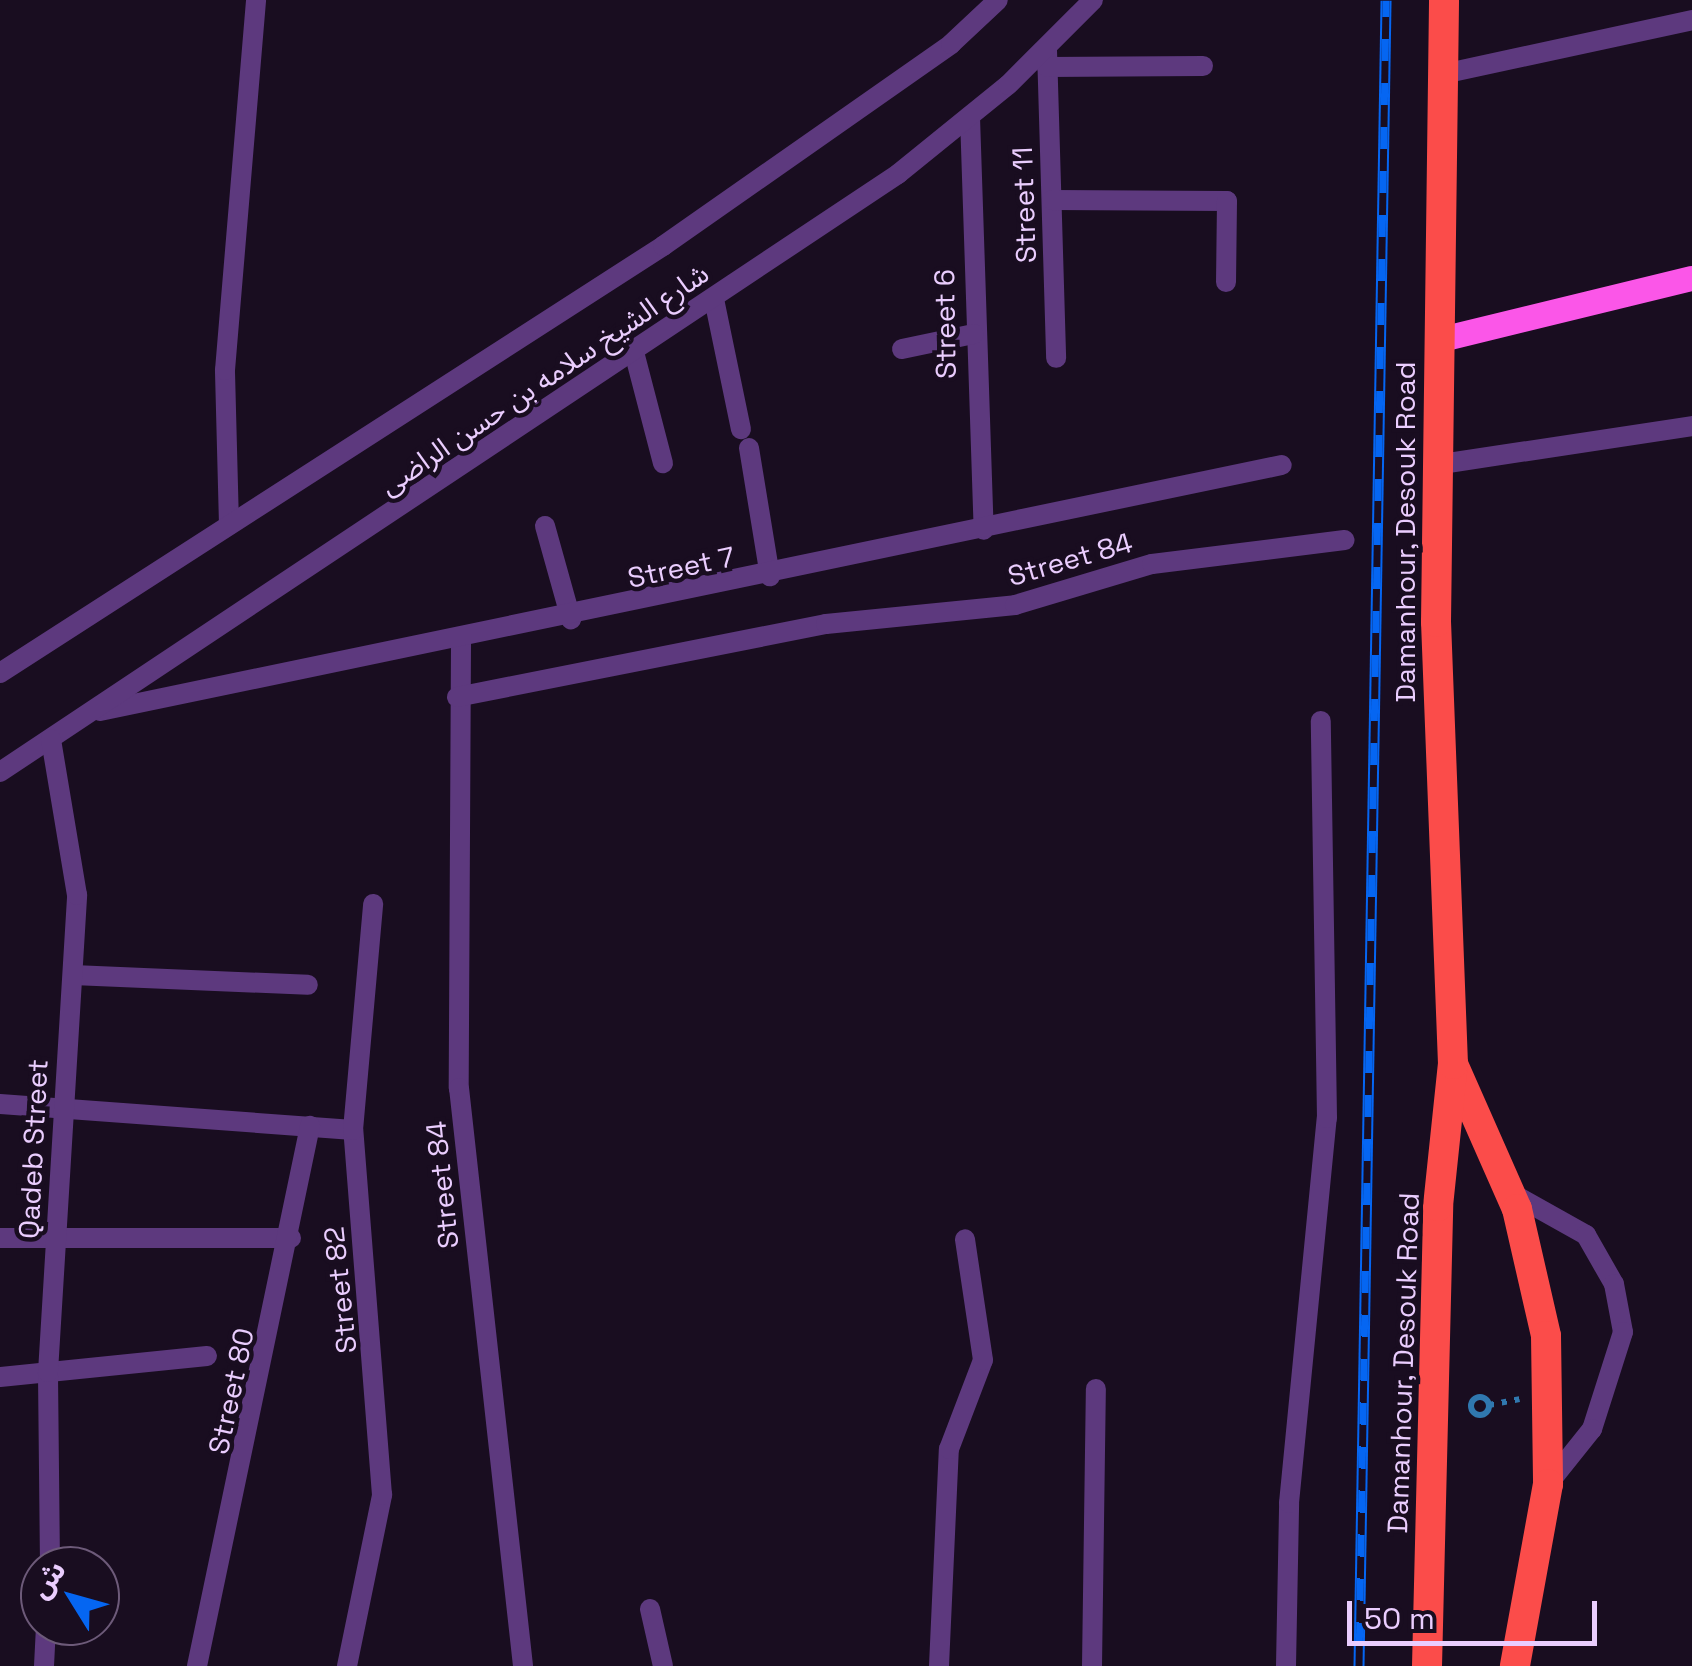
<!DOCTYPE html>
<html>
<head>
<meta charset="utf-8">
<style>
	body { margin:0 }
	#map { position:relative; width:1692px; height:1666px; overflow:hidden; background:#190d20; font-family:"Space Grotesk","Noto Sans Arabic",sans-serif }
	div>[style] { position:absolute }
	.path>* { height:6px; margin-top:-3px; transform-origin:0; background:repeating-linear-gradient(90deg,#3078af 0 5px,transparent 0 13px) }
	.path>.ring { margin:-3px; padding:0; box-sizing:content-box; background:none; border:6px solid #3078af; border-radius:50% }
	.lane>* { height:20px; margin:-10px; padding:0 10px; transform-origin:10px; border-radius:10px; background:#5d397e }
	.street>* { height:20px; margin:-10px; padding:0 10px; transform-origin:10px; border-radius:10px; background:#5d397e }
	.primary>* { height:25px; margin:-12.5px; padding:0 12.5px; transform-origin:12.5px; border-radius:12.5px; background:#fb56e8 }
	.highway>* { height:30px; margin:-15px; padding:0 15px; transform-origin:15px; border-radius:15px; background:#fb4c4a }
	.rail>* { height:11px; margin-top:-5.5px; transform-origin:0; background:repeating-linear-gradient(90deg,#190d20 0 22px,#0566f2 0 44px); box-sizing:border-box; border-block:2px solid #0566f2 }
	span { translate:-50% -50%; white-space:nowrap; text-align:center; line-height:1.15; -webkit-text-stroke:9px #190d20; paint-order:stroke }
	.street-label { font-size:28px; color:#eacdfe }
	.north { position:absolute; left:20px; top:1546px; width:100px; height:100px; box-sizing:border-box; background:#190d20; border:2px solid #6d5a79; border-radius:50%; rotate:307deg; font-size:28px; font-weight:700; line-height:40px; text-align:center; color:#eacdfe }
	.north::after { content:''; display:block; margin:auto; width:35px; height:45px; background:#0566f2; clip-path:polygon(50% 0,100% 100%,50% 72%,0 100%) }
	.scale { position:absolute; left:1347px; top:1601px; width:250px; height:45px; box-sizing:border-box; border:5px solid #eacdfe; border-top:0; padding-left:12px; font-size:30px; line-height:35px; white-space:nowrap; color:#eacdfe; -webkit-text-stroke:8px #190d20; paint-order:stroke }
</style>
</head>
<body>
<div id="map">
	<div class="path">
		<i class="ring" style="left:1471px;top:1397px;width:12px;height:12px"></i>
		<i style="left:1489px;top:1405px;width:31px;rotate:-11deg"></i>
	</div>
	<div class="lane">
		<i style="left:1511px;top:1193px;width:86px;rotate:29.2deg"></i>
		<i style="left:1586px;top:1235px;width:56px;rotate:60.3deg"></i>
		<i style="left:1614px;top:1284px;width:49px;rotate:79.4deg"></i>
		<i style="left:1623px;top:1332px;width:102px;rotate:107.7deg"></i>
		<i style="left:1592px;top:1429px;width:70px;rotate:128.7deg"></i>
		<i style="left:650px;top:1609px;width:58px;rotate:77.2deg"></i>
	</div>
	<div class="street">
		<i style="left:1047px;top:50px;width:308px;rotate:88.3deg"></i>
		<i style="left:1047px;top:67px;width:156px;rotate:-0.4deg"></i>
		<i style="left:1443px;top:74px;width:255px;rotate:-12.2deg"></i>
		<i style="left:970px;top:117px;width:413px;rotate:88.1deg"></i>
		<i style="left:1052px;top:200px;width:175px;rotate:0.3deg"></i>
		<i style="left:1227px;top:201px;width:81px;rotate:90.7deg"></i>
		<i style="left:714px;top:299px;width:133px;rotate:78.3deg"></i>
		<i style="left:902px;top:349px;width:73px;rotate:-11.9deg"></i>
		<i style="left:634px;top:352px;width:115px;rotate:75.4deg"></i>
		<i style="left:749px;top:448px;width:130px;rotate:80.7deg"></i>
		<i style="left:1435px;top:465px;width:260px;rotate:-8.6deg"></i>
		<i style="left:229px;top:525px;width:155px;rotate:-91.5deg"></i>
		<i style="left:225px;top:370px;width:371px;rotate:-85.2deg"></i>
		<i style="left:545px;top:526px;width:97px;rotate:74.4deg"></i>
		<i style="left:461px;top:643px;width:445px;rotate:90.3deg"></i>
		<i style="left:459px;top:1088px;width:582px;rotate:83.68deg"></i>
		<i style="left:0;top:673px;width:789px;rotate:-32.78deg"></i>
		<i style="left:663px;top:246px;width:352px;rotate:-35deg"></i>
		<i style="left:951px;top:44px;width:64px;rotate:-43.1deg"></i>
		<i style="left:457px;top:697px;width:376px;rotate:-11.2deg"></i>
		<i style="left:826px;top:624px;width:190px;rotate:-5.7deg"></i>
		<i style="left:1015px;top:605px;width:143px;rotate:-16.7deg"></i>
		<i style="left:1152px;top:564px;width:194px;rotate:-7.1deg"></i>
		<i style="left:100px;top:711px;width:1207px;rotate:-11.76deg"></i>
		<i style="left:0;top:772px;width:1079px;rotate:-33.66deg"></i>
		<i style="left:898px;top:174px;width:141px;rotate:-39deg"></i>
		<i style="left:1008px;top:85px;width:120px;rotate:-45deg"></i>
		<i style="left:73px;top:975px;width:235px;rotate:2.4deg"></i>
		<i style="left:0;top:1104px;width:354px;rotate:4.2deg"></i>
		<i style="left:0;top:1238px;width:291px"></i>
		<i style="left:0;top:1377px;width:208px;rotate:-5.8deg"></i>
		<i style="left:50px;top:1566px;width:194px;rotate:-90.6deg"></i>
		<i style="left:48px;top:1372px;width:478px;rotate:-86.5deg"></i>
		<i style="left:77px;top:895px;width:158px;rotate:-99.5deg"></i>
		<i style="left:44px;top:1666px;width:40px;rotate:-87.1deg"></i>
		<i style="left:197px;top:1666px;width:552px;rotate:-78.18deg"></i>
		<i style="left:347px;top:1666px;width:175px;rotate:-78.4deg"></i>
		<i style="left:382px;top:1495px;width:366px;rotate:-94.5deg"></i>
		<i style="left:353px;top:1130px;width:227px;rotate:-84.9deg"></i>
		<i style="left:939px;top:1666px;width:217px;rotate:-87.4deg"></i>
		<i style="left:949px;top:1449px;width:95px;rotate:-69.1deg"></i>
		<i style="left:983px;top:1360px;width:122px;rotate:-98.5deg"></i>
		<i style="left:1092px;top:1666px;width:277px;rotate:-89.2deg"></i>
		<i style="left:1286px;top:1666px;width:163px;rotate:-88.9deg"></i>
		<i style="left:1289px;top:1503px;width:387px;rotate:-84.4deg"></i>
		<i style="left:1327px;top:1118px;width:397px;rotate:-90.9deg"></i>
	</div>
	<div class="primary">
		<i style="left:1437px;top:340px;width:262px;rotate:-13.7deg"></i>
	</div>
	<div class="highway">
		<i style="left:1453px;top:1064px;width:158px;rotate:66.2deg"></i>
		<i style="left:1517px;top:1209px;width:130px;rotate:77.1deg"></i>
		<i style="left:1546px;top:1336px;width:148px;rotate:89.2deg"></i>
		<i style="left:1548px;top:1484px;width:185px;rotate:100.3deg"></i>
		<i style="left:1427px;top:1666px;width:460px;rotate:-88.6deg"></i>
		<i style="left:1438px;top:1206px;width:143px;rotate:-84deg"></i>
		<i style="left:1453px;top:1064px;width:442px;rotate:-92.2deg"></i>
		<i style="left:1436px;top:622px;width:622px;rotate:-89.26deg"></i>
	</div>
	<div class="rail">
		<i style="left:1359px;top:1666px;width:1666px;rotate:-89.07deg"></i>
	</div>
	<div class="street-label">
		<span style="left:1024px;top:205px;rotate:-92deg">Street 11</span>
		<span style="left:945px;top:324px;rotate:-91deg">Street 6</span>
		<span style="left:544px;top:379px;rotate:-34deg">شارع الشيخ سلامه بن حسن الراضى</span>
		<span style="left:1405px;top:532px;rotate:-90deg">Damanhour, Desouk Road</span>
		<span style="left:1070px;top:559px;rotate:-16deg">Street 84</span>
		<span style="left:681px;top:567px;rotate:-12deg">Street 7</span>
		<span style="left:33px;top:1149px;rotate:-87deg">Qadeb Street</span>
		<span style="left:442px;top:1185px;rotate:-96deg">Street 84</span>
		<span style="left:340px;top:1290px;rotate:-96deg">Street 82</span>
		<span style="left:1403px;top:1363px;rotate:-88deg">Damanhour, Desouk Road</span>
		<span style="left:231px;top:1391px;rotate:-78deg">Street 80</span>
	</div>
	<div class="north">ش</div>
	<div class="scale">50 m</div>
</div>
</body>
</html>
